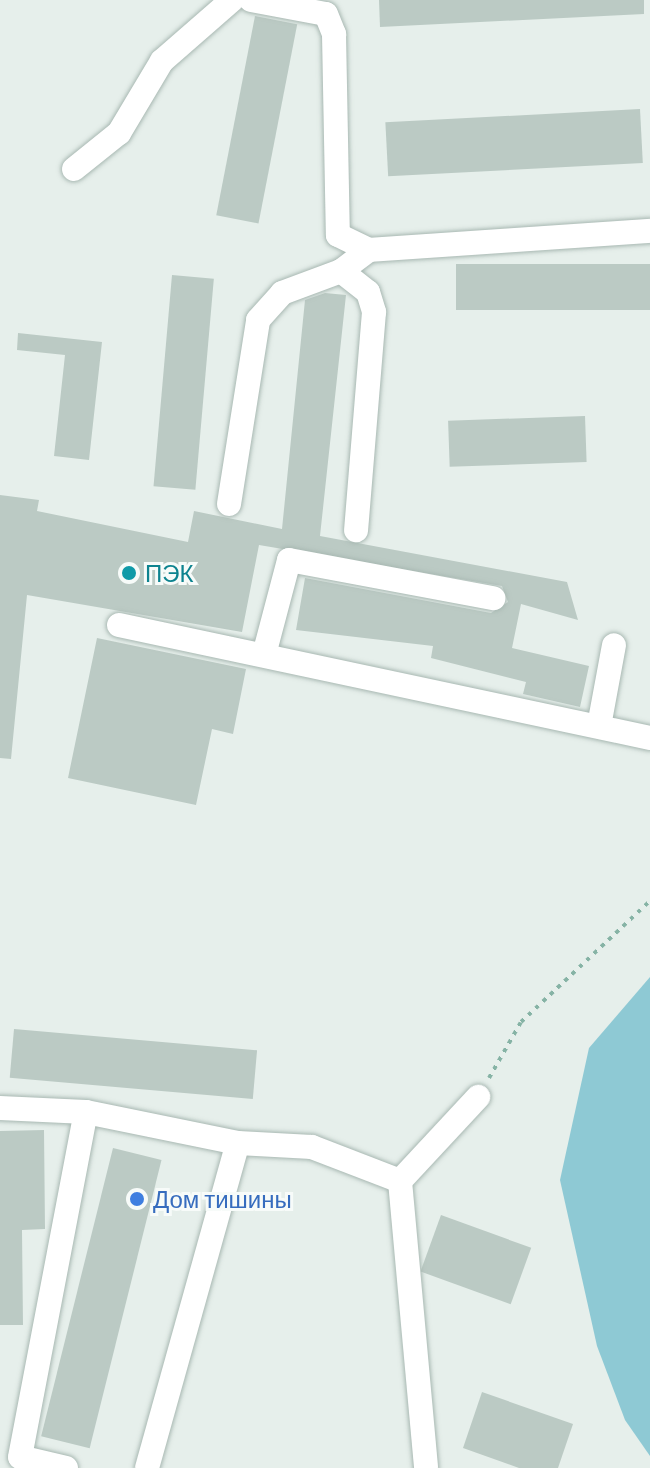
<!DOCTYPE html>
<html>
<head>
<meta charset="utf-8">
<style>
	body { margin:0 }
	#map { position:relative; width:650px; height:1468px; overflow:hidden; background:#e6efeb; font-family:Barlow,sans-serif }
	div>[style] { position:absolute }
	.water>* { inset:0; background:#8ec9d4 }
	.building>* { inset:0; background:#bbcac4; transform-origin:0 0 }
	.path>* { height:4px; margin-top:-2px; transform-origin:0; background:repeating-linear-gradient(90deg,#86b3a5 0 4px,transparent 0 10px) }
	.roads { filter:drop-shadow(0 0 2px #a8b8b2) drop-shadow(0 0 2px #a8b8b2) }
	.minor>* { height:24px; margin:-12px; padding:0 12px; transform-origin:12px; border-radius:12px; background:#fff }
	.dots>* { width:22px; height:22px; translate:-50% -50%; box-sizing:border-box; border:4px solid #f7fbf9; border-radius:50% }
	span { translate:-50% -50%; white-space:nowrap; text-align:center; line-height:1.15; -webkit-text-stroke:6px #f7fbf9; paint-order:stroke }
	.culture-label { font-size:24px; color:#0d838f }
	.left { translate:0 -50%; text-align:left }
	.shop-label { font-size:24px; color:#366cbe }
</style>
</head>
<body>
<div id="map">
	<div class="water">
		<i style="clip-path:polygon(650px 977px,650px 1456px,625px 1420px,597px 1346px,560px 1180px,589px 1048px)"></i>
	</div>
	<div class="building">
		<i style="clip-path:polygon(379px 0,644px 0,644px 14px,380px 27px)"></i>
		<i style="left:255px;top:16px;width:43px;height:203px;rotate:11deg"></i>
		<i style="left:640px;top:109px;width:54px;height:255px;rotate:87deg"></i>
		<i style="left:650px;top:264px;width:46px;height:194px;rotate:90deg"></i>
		<i style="left:172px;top:275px;width:42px;height:212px;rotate:5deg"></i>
		<i style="clip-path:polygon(325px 293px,346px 295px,320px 536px,567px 582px,578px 620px,521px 604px,512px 648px,589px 666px,580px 707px,523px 694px,526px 682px,431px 658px,433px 646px,296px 630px,305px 578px,491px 613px,508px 602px,502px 586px,259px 545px,242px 632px,27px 595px,11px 759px,0 758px,0 495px,39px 500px,37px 511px,188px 542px,194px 511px,282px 529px,305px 300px)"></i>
		<i style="clip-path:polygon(18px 333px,102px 342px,89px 460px,54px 456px,65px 355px,17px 350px)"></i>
		<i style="left:585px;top:416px;width:46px;height:137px;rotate:88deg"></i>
		<i style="clip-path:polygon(97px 638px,246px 669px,233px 734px,212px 729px,196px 805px,68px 778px)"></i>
		<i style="left:14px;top:1029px;width:244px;height:49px;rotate:5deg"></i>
		<i style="clip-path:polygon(44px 1130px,45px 1229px,22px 1230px,23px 1325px,0 1325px,0 1131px)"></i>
		<i style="left:113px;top:1148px;width:50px;height:297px;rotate:14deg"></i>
		<i style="left:441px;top:1215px;width:96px;height:60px;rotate:20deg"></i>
		<i style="clip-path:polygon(482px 1392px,573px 1424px,558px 1468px,519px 1468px,463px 1448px)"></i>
	</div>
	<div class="path">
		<i style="left:489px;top:1078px;width:64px;rotate:-60.3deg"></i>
		<i style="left:521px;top:1022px;width:177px;rotate:-43.2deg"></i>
	</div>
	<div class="roads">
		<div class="minor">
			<i style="left:251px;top:0;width:76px;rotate:10.6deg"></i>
			<i style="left:326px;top:14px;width:22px;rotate:68deg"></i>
			<i style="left:334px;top:34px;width:201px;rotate:88.9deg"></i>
			<i style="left:338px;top:235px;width:34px;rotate:26deg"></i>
			<i style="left:369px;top:250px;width:282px;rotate:-3.9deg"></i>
			<i style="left:74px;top:169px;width:58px;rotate:-38.7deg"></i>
			<i style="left:119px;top:133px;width:84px;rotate:-59.2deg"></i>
			<i style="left:162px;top:61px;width:93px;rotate:-41.1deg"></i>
			<i style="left:341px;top:271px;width:34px;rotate:38deg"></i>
			<i style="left:368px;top:292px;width:21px;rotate:73deg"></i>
			<i style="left:374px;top:312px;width:219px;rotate:94.7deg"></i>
			<i style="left:229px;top:504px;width:186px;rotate:-81deg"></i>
			<i style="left:258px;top:320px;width:36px;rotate:-48deg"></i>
			<i style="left:282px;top:293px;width:63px;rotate:-20.4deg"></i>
			<i style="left:341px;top:271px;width:35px;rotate:-37deg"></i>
			<i style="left:119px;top:625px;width:543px;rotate:12.01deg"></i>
			<i style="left:265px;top:651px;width:94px;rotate:-75.2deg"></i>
			<i style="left:289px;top:560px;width:208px;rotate:10.6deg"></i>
			<i style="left:599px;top:726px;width:82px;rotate:-79.5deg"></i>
			<i style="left:0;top:1108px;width:86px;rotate:2.7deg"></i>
			<i style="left:86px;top:1112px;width:155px;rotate:11.5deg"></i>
			<i style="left:238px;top:1143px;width:74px;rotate:3.1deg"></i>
			<i style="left:312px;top:1147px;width:94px;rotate:21.1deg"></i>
			<i style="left:400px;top:1181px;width:288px;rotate:84.8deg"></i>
			<i style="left:400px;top:1181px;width:115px;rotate:-47.1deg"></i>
			<i style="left:66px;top:1468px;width:47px;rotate:-166.6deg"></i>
			<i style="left:20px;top:1457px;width:351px;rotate:-79.2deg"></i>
			<i style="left:147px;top:1468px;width:337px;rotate:-74.4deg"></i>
		</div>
	</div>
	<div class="dots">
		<i style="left:129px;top:573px;background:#0f9aa8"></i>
		<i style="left:137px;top:1199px;background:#3f7fe0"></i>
	</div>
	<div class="culture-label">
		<span class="left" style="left:145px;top:573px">ПЭК</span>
	</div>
	<div class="shop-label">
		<span class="left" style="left:153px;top:1199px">Дом тишины</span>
	</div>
</div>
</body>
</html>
